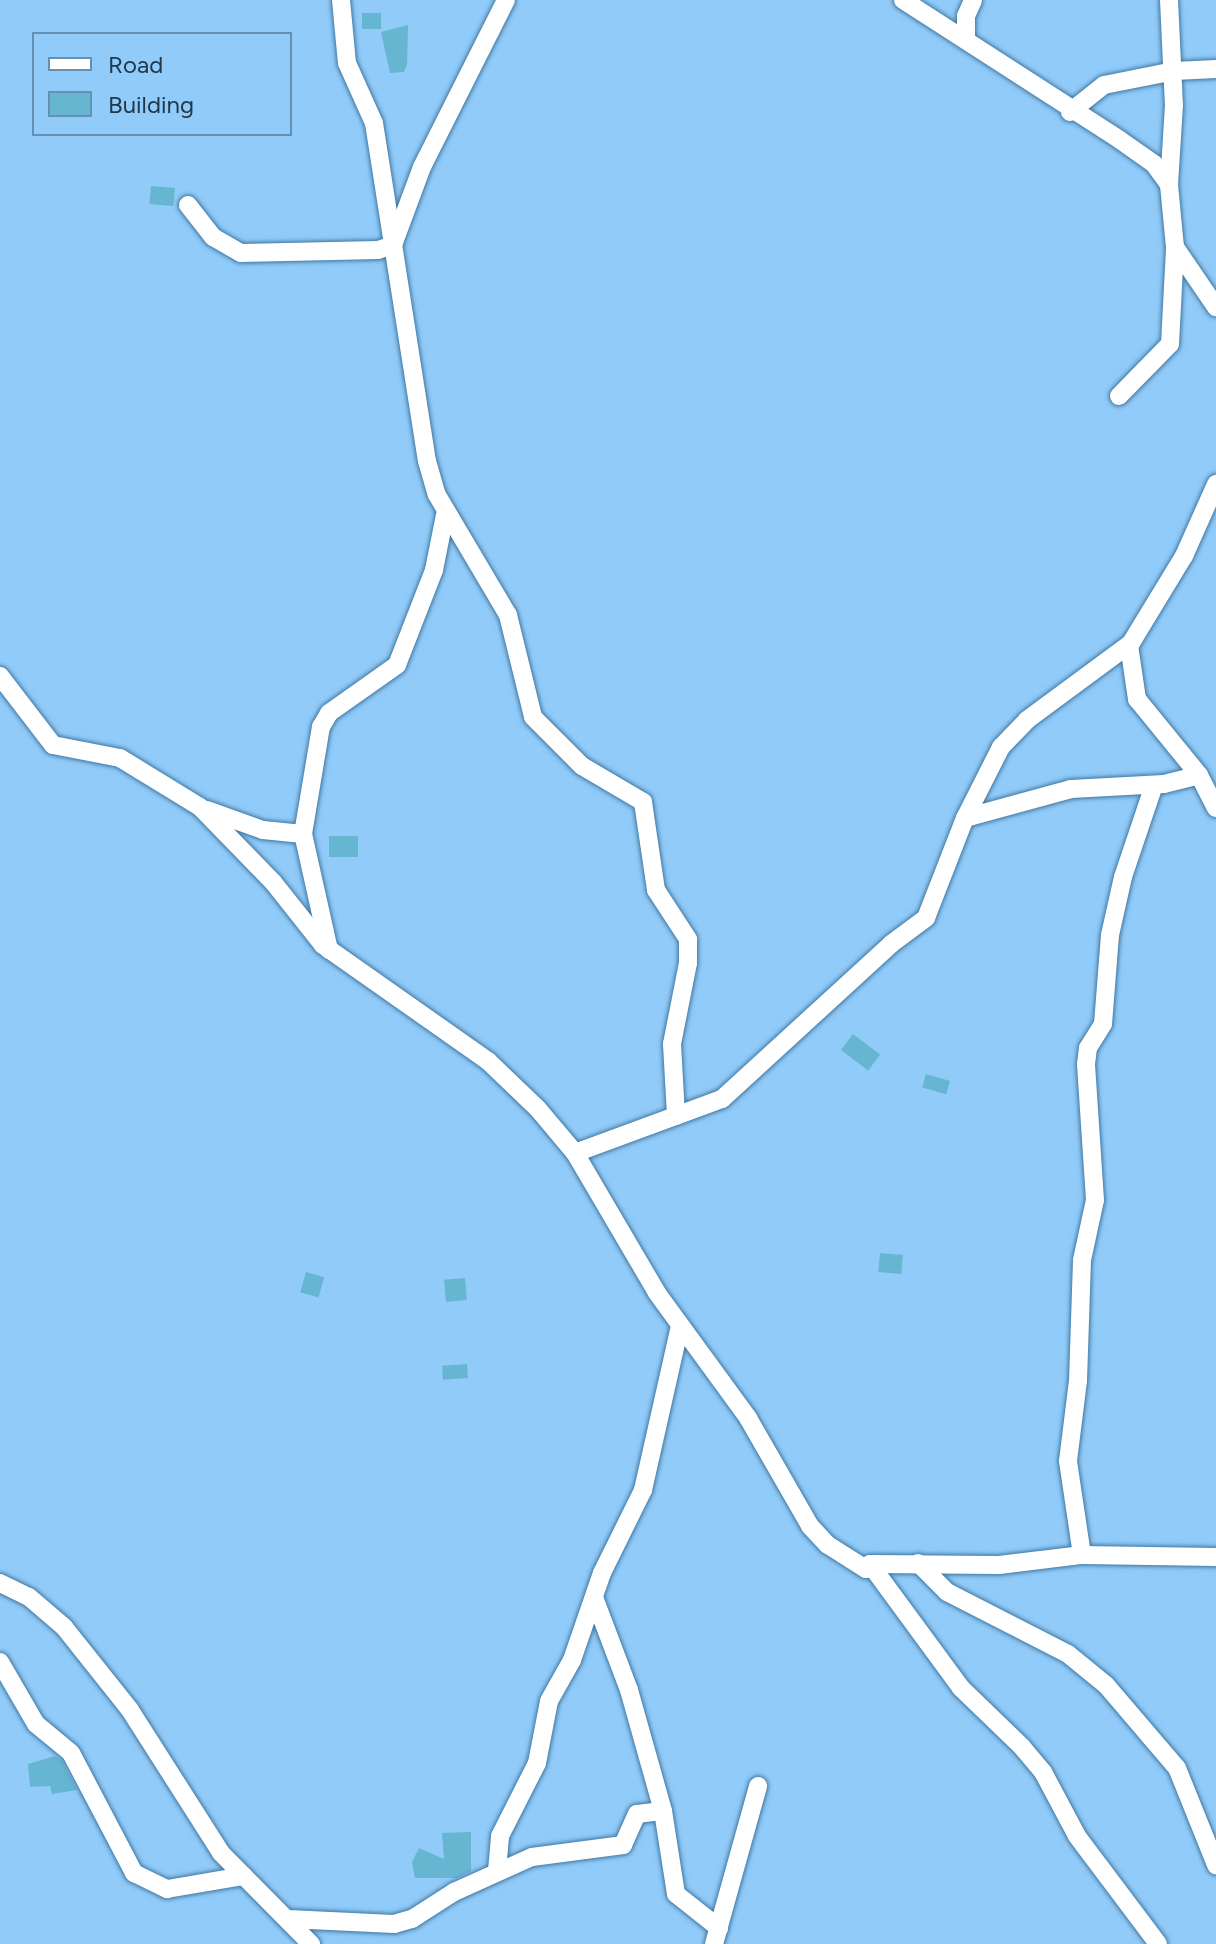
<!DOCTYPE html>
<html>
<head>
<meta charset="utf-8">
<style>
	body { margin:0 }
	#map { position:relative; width:1216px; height:1944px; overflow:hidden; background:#91cbf9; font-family:Figtree,sans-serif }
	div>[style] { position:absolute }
	.building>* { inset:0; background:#66b6d2; transform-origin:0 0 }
	.roads { filter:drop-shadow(0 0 2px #4078a2) drop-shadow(0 0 2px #4078a2) }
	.minor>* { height:18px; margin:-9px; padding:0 9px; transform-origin:9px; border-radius:9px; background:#fff }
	span { translate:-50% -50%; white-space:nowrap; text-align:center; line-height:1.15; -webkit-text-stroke:7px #91cbf9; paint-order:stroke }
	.legend { position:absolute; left:32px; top:32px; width:260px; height:104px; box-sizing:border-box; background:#91cbf9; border:2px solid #6490b3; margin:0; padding:10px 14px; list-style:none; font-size:24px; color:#21384b }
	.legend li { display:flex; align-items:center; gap:16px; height:40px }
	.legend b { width:40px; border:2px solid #6490b3 }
</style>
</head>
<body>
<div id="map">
	<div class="building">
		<i style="left:381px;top:13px;width:16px;height:19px;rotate:90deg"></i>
		<i style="clip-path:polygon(408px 25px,407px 64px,404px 72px,390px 73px,381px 32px)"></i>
		<i style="left:151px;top:186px;width:24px;height:18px;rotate:5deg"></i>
		<i style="left:329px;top:836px;width:29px;height:21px"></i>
		<i style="left:853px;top:1034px;width:34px;height:20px;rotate:37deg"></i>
		<i style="left:926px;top:1074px;width:25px;height:14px;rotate:16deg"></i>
		<i style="left:880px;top:1253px;width:23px;height:19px;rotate:5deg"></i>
		<i style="left:306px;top:1272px;width:19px;height:21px;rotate:16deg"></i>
		<i style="left:465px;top:1278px;width:22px;height:21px;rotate:85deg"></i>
		<i style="left:467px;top:1364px;width:14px;height:25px;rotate:86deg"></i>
		<i style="clip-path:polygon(55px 1756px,62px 1761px,77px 1790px,52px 1794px,50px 1786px,30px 1787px,28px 1764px)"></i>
		<i style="clip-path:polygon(471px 1832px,471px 1871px,457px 1878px,415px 1878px,412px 1862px,419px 1848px,444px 1859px,442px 1833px)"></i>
	</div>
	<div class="roads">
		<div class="minor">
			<i style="left:341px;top:0;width:63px;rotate:84.6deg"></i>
			<i style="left:347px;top:63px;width:66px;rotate:65.8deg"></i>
			<i style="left:374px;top:123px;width:342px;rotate:81.1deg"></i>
			<i style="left:427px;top:461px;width:35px;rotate:74deg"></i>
			<i style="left:437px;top:495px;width:139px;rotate:59.4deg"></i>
			<i style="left:508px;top:615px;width:105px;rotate:76.2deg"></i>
			<i style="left:533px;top:717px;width:69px;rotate:45deg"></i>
			<i style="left:582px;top:766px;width:71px;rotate:30.5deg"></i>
			<i style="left:643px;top:802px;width:89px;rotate:81.6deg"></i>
			<i style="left:656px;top:890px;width:59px;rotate:56.9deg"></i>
			<i style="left:688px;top:939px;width:24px;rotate:90deg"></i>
			<i style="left:688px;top:963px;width:83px;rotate:101.2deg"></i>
			<i style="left:672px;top:1044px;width:72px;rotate:86.8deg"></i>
			<i style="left:903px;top:0;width:258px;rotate:32.8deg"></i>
			<i style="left:1120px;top:140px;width:42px;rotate:35.2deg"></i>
			<i style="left:1154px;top:164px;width:26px;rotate:54deg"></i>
			<i style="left:1169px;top:0;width:105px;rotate:87.3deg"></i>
			<i style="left:1174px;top:105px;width:80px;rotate:93.6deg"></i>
			<i style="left:1169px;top:185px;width:62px;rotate:84.5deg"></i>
			<i style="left:1175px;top:247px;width:73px;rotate:55.7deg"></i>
			<i style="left:966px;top:37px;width:21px;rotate:-90deg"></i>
			<i style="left:966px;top:16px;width:17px;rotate:-66deg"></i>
			<i style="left:1070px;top:112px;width:43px;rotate:-38.5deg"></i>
			<i style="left:1104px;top:85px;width:71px;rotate:-11.3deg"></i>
			<i style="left:1174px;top:71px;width:42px;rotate:-2.7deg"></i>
			<i style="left:188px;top:205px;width:41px;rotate:52deg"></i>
			<i style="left:213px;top:237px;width:32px;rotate:30deg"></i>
			<i style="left:241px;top:253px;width:137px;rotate:-1.3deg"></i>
			<i style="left:378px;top:250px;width:16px;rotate:-18deg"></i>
			<i style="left:393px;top:245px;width:83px;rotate:-69.6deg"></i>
			<i style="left:422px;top:167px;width:187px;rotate:-63.3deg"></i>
			<i style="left:1119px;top:396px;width:73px;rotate:-45.6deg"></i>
			<i style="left:1170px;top:344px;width:97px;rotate:-87deg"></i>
			<i style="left:1129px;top:645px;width:55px;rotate:81.6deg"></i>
			<i style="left:1137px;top:699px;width:98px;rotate:50.8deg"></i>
			<i style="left:1199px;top:775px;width:37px;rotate:63deg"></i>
			<i style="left:0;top:676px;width:87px;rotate:52.5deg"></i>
			<i style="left:53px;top:745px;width:68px;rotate:11deg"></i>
			<i style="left:120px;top:758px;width:94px;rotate:31.5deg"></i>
			<i style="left:200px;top:807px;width:105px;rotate:45.8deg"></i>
			<i style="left:273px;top:882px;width:80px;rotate:51.6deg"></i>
			<i style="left:323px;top:945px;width:202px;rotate:35.1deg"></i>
			<i style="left:488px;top:1061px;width:69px;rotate:43.8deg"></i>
			<i style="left:538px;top:1109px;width:57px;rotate:49.9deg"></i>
			<i style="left:575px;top:1153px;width:162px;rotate:59.6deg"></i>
			<i style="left:657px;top:1293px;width:155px;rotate:53.9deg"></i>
			<i style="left:748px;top:1418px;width:125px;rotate:60.1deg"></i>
			<i style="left:810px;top:1526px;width:26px;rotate:47deg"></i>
			<i style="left:828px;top:1545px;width:45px;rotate:32.3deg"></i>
			<i style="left:866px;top:1569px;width:6px;rotate:-51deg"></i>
			<i style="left:870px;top:1564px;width:154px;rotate:53.7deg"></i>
			<i style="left:961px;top:1688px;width:85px;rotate:44deg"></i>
			<i style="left:1022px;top:1747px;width:33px;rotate:50deg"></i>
			<i style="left:1043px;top:1772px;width:72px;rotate:62deg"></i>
			<i style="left:1077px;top:1836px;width:135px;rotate:53.1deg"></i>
			<i style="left:207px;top:810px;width:59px;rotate:19.7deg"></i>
			<i style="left:263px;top:830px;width:40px;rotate:5.7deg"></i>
			<i style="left:965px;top:818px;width:110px;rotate:-15.3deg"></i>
			<i style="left:1071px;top:789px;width:93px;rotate:-3.1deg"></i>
			<i style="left:1164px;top:784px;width:36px;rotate:-14deg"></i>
			<i style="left:329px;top:950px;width:119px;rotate:-102.6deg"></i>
			<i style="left:303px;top:834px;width:109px;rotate:-80.5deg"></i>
			<i style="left:321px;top:727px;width:16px;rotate:-60deg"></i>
			<i style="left:329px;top:713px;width:83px;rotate:-35.2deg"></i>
			<i style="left:397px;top:665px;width:102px;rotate:-68.7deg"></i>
			<i style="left:434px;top:570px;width:56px;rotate:-78.7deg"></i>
			<i style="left:575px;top:1153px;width:157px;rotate:-20.2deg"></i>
			<i style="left:722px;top:1099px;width:229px;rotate:-42.5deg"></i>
			<i style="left:891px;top:944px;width:44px;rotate:-36.6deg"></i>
			<i style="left:926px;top:918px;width:107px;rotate:-68.7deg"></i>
			<i style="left:965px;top:818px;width:80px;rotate:-63.1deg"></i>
			<i style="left:1001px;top:747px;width:37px;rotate:-46deg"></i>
			<i style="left:1027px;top:720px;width:129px;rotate:-36.5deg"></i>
			<i style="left:1131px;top:643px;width:102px;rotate:-58.7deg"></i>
			<i style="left:1184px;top:556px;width:79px;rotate:-66deg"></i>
			<i style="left:1082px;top:1555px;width:95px;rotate:-98.5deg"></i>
			<i style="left:1068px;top:1461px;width:81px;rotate:-82.9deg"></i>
			<i style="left:1078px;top:1381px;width:121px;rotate:-88.1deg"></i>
			<i style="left:1082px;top:1260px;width:61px;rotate:-77.8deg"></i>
			<i style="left:1095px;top:1200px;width:136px;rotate:-93.8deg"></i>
			<i style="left:1086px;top:1064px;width:16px;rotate:-83deg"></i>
			<i style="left:1088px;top:1048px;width:28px;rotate:-58deg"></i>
			<i style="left:1103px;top:1024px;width:89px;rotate:-85.5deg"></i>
			<i style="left:1110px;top:935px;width:59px;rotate:-77.4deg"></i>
			<i style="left:1123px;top:877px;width:97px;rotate:-71.4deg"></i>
			<i style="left:918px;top:1563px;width:41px;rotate:45deg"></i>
			<i style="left:947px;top:1592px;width:136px;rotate:27.1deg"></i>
			<i style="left:1068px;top:1654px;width:49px;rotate:39.2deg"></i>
			<i style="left:1106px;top:1685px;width:109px;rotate:49.5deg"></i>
			<i style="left:1177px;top:1768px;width:105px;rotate:68.1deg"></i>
			<i style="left:870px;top:1564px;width:129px;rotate:0.4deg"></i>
			<i style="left:999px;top:1565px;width:84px;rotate:-6.9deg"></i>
			<i style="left:1082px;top:1555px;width:134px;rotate:0.9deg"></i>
			<i style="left:0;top:1583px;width:32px;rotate:26deg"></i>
			<i style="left:29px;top:1597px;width:46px;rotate:40.6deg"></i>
			<i style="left:64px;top:1627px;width:106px;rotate:51.5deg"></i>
			<i style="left:130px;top:1710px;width:169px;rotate:57.5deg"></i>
			<i style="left:221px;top:1853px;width:128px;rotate:45.3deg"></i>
			<i style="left:595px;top:1600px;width:96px;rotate:69.3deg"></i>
			<i style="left:629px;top:1690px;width:126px;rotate:74.3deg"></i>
			<i style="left:663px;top:1811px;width:84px;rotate:81.1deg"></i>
			<i style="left:676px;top:1894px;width:55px;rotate:38.3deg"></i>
			<i style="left:0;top:1662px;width:72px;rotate:59.9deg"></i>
			<i style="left:36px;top:1724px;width:45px;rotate:39.6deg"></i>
			<i style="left:71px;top:1753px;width:136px;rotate:62.3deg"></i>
			<i style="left:134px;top:1873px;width:37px;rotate:26deg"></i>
			<i style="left:167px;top:1889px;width:78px;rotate:-9.6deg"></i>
			<i style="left:497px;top:1871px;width:35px;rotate:-85deg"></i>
			<i style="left:500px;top:1836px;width:82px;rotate:-63.1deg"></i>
			<i style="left:537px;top:1763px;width:63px;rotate:-79deg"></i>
			<i style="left:549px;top:1701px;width:47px;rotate:-60.7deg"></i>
			<i style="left:572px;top:1660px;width:92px;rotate:-71deg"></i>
			<i style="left:602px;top:1573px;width:93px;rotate:-63.7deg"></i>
			<i style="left:643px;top:1490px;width:168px;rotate:-77.3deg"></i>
			<i style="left:288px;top:1919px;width:106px;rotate:2.7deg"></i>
			<i style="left:394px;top:1924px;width:19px;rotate:-16deg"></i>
			<i style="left:412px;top:1919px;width:50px;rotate:-32.7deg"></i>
			<i style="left:454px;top:1892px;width:85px;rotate:-24.2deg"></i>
			<i style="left:532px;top:1857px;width:92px;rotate:-7.5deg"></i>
			<i style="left:623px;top:1845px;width:34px;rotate:-66deg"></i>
			<i style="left:637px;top:1814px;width:26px;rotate:-7deg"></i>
			<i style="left:714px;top:1944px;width:164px;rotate:-74.4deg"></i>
		</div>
	</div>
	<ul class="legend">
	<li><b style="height:10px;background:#fff"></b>Road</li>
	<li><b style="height:22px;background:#66b6d2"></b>Building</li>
	</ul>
</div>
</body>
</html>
